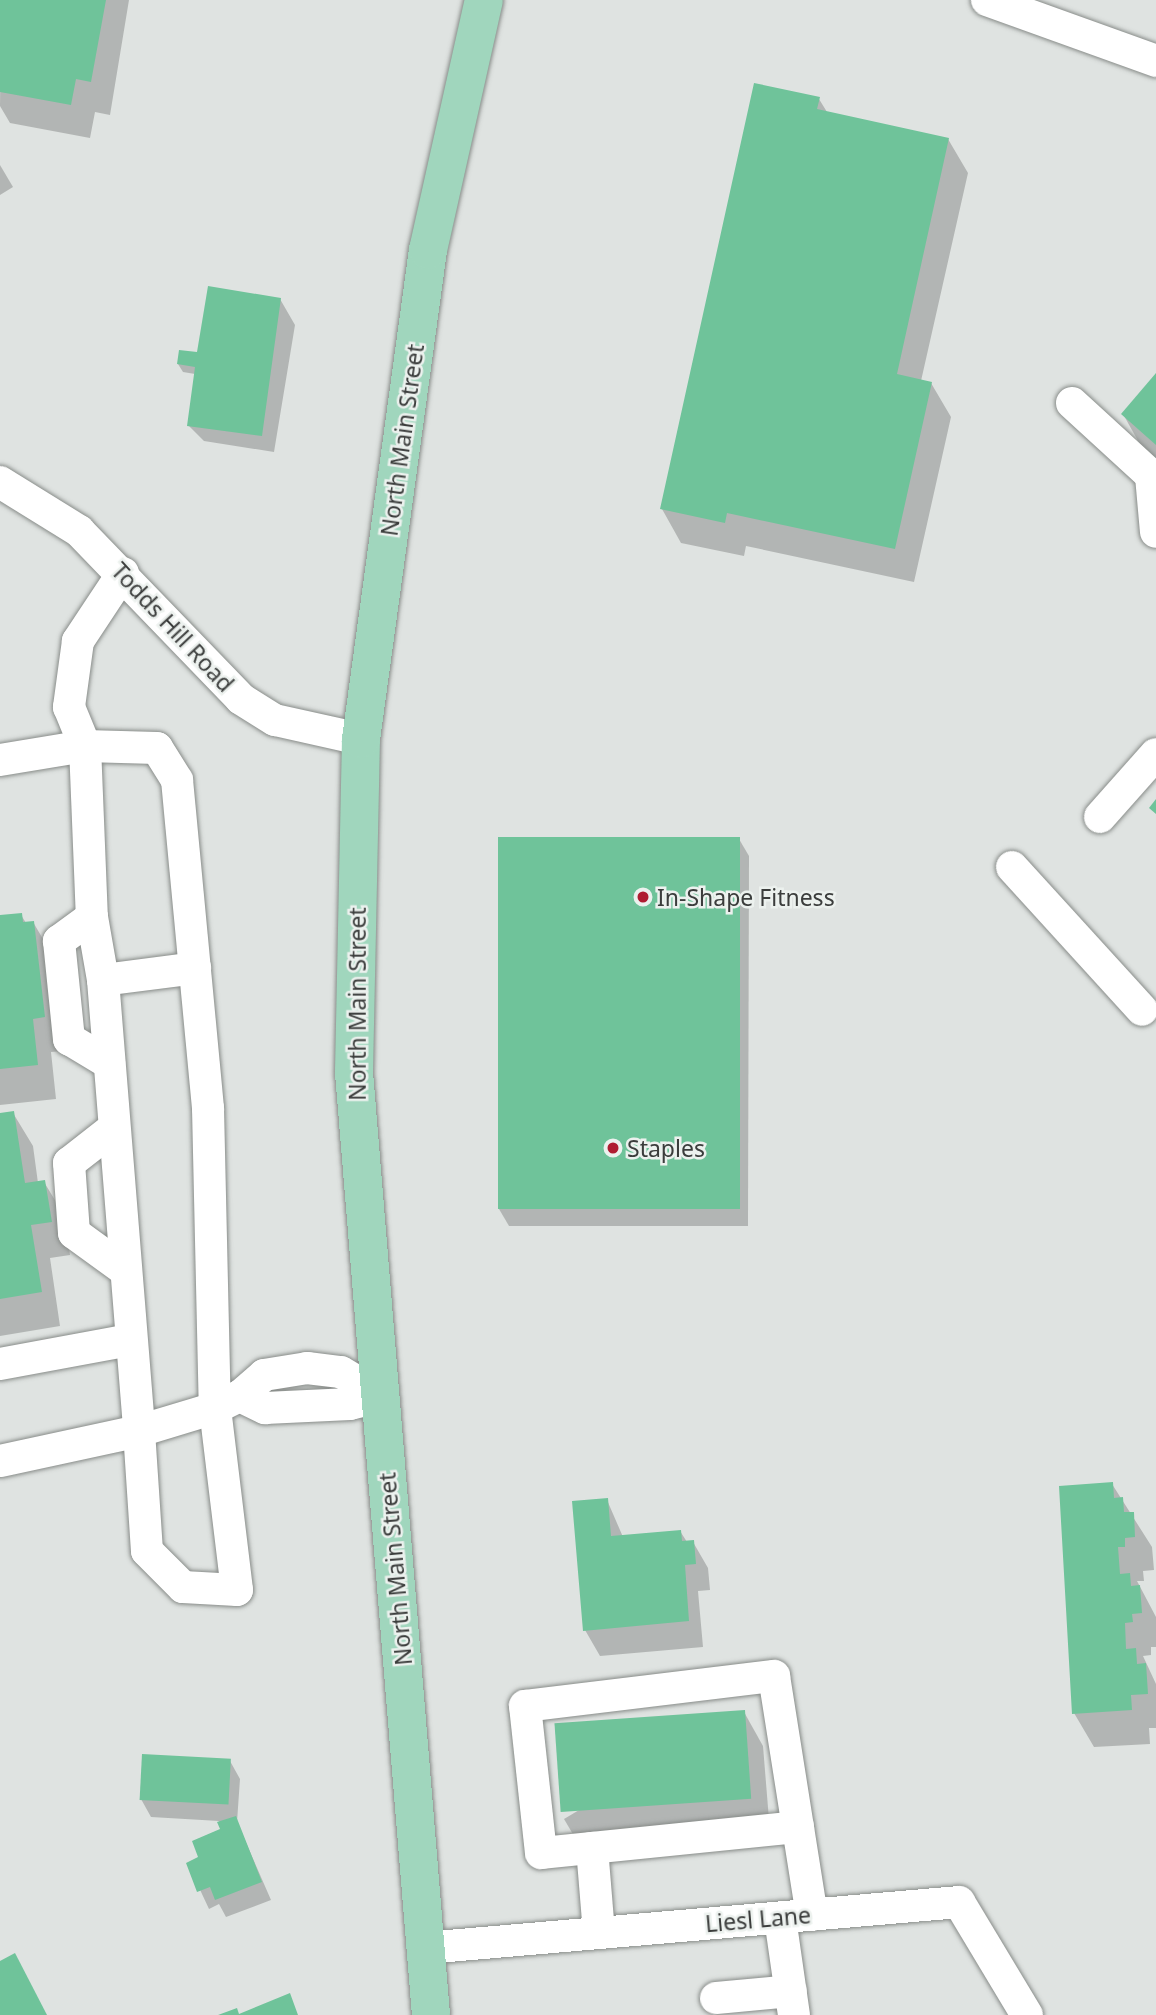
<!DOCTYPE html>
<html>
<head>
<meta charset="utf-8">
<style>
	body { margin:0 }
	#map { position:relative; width:1156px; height:2015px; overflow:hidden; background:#dfe3e1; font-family:"Noto Sans",sans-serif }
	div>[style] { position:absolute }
	.shadow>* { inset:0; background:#0003 }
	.building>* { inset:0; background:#6fc39a; transform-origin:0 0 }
	.roads { filter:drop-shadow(0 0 2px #888c89) drop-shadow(0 0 2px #888c89) }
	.minor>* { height:32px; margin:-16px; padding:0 16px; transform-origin:16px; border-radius:16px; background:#fff }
	.major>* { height:38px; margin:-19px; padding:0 19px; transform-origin:19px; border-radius:19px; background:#a0d6bd }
	.dots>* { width:19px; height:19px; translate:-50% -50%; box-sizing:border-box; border:4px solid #ecf1ee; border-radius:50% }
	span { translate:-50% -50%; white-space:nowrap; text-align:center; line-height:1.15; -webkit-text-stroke:5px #ecf1ee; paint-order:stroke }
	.street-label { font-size:23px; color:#3b3d3c }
	.poi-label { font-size:23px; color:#3b3d3c }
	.left { translate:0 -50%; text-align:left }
</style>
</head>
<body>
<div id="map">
	<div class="shadow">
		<i style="clip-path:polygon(1px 0,129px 0,110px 115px,95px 112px,90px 138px,10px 123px,0 106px)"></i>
		<i style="clip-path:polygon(819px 99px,827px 112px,948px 139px,968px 173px,921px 381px,931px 383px,951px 417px,914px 582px,746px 546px,744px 556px,681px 543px,662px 509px)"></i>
		<i style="clip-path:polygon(0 165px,13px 187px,0 195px)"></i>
		<i style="clip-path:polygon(280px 299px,295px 325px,274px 452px,204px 441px,189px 426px,195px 374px,183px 372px,178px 364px)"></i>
		<i style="clip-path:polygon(1156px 376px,1156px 460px,1142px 448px,1123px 414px)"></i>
		<i style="clip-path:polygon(739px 839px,749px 856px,748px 1226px,509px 1226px,499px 1209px)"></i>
		<i style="clip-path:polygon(21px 915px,26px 923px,33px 922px,53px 956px,63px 1051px,51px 1052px,56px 1099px,0 1105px,0 917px)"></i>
		<i style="clip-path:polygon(13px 1113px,33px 1146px,38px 1183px,44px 1182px,64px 1215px,70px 1255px,50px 1258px,60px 1326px,0 1336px,0 1115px)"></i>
		<i style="clip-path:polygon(1112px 1484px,1152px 1547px,1154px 1570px,1143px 1571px,1144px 1581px,1137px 1581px,1156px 1617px,1156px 1647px,1151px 1647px,1151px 1655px,1143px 1656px,1156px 1684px,1156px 1728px,1149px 1728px,1150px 1744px,1094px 1747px,1074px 1713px)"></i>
		<i style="clip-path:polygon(607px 1500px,623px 1537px,680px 1531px,687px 1542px,693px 1542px,708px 1568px,710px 1590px,698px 1591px,703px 1647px,600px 1656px,585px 1630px)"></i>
		<i style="clip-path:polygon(744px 1712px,763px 1746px,770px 1832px,584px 1853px,564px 1819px)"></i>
		<i style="clip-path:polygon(230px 1761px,240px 1779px,237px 1822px,271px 1900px,226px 1917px,219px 1904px,209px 1909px,188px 1864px,200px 1858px,222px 1830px,219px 1821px,151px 1817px,141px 1799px)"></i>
	</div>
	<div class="building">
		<i style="clip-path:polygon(0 0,106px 0,91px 82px,76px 79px,71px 105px,0 92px)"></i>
		<i style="clip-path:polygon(754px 83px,820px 97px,817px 109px,949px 138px,897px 374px,932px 382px,895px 549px,727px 513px,725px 523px,660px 509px)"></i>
		<i style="clip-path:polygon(208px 286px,281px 298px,262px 436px,187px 426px,195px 367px,177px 364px,179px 350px,197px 352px)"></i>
		<i style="clip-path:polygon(1156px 373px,1156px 445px,1121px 414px)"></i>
		<i style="clip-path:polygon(1156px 799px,1156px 814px,1149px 808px)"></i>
		<i style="left:498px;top:837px;width:242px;height:372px"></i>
		<i style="clip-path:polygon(22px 913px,23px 922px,34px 921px,45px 1017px,33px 1019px,38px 1065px,0 1069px,0 915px)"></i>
		<i style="clip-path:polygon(14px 1111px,25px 1183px,45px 1180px,52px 1222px,31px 1225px,42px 1292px,0 1299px,0 1113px)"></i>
		<i style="clip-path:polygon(1113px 1482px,1114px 1498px,1123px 1497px,1124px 1512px,1134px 1512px,1135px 1537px,1125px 1538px,1125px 1547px,1118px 1547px,1120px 1574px,1130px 1573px,1131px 1586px,1140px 1585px,1142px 1613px,1132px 1614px,1133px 1622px,1125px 1623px,1126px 1649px,1136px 1648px,1137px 1664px,1146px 1663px,1148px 1694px,1131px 1695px,1132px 1710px,1072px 1714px,1059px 1486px)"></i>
		<i style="clip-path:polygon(608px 1498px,611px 1536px,681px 1530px,682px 1541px,694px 1540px,696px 1564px,685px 1565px,689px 1621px,583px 1631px,572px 1501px)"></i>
		<i style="left:745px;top:1710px;width:89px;height:191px;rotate:86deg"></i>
		<i style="left:142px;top:1754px;width:89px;height:46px;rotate:3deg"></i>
		<i style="clip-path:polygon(236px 1816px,262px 1882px,215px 1900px,210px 1887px,197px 1892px,186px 1863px,198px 1857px,192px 1841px,220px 1829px,217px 1822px)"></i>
		<i style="clip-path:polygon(15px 1953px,47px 2015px,0 2015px,0 1961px)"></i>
		<i style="clip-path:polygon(290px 1993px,298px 2015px,218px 2015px,237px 2008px,239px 2014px)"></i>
	</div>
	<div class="roads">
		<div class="minor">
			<i style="left:987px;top:0;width:180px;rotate:19.8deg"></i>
			<i style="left:1072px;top:403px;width:114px;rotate:42.5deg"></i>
			<i style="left:1151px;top:476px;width:56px;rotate:84.9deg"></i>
			<i style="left:0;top:482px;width:93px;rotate:31.8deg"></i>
			<i style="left:79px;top:531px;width:233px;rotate:46deg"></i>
			<i style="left:241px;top:699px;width:40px;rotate:32deg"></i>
			<i style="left:275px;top:720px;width:88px;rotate:12.5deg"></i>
			<i style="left:123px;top:573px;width:82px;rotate:123.5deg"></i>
			<i style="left:78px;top:641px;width:67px;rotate:97.8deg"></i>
			<i style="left:69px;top:707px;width:42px;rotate:67.7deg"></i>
			<i style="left:85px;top:746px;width:72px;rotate:1.6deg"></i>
			<i style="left:157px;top:748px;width:38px;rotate:58deg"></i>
			<i style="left:177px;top:780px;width:329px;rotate:84.6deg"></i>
			<i style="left:208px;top:1108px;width:300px;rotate:88.7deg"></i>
			<i style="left:215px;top:1408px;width:28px;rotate:-26deg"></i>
			<i style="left:240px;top:1396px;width:32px;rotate:-41deg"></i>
			<i style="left:264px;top:1375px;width:44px;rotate:-9.2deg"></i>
			<i style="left:307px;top:1368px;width:34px;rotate:7deg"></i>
			<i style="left:341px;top:1372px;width:47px;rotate:31deg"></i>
			<i style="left:0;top:760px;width:86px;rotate:-9.4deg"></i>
			<i style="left:85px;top:746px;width:171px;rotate:87.7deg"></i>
			<i style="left:92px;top:917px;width:64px;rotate:80.1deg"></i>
			<i style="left:103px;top:980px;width:452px;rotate:85.4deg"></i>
			<i style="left:139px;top:1431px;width:120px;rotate:86.2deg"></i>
			<i style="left:147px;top:1551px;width:51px;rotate:45deg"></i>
			<i style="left:183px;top:1587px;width:54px;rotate:3.2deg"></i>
			<i style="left:237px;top:1590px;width:183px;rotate:-96.9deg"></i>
			<i style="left:215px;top:1408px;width:79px;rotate:163.2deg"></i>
			<i style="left:139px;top:1431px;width:142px;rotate:167.8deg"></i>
			<i style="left:1100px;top:817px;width:84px;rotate:-48.4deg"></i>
			<i style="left:1012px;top:867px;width:193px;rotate:47.7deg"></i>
			<i style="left:92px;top:917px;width:41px;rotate:144deg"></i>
			<i style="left:59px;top:941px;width:99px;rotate:84.2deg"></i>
			<i style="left:69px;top:1039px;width:47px;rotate:31deg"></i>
			<i style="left:103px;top:980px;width:93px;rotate:-7.4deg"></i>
			<i style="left:114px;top:1128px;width:57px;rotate:142.1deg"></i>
			<i style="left:69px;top:1163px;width:70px;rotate:85.9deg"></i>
			<i style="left:74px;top:1233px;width:63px;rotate:36deg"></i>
			<i style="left:0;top:1364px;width:132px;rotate:-10.5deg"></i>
			<i style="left:240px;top:1396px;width:28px;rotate:26deg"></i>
			<i style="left:265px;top:1408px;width:85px;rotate:-2.7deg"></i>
			<i style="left:350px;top:1404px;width:32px;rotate:-14deg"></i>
			<i style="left:798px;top:1827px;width:258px;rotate:174.2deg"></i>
			<i style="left:541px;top:1853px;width:148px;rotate:-96.2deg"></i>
			<i style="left:525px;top:1706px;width:251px;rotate:-6.9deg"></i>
			<i style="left:774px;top:1676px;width:242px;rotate:81deg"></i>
			<i style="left:592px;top:1848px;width:85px;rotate:85.3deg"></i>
			<i style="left:780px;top:1918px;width:98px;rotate:81.8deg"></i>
			<i style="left:425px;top:1948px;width:536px;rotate:-4.92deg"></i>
			<i style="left:959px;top:1902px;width:132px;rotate:59deg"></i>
			<i style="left:716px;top:1998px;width:75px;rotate:-5.3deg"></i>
		</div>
		<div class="major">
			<i style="left:431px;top:2015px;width:946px;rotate:-94.67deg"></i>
			<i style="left:354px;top:1072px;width:333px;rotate:-88.8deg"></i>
			<i style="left:361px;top:739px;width:494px;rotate:-82.2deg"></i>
			<i style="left:428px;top:250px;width:256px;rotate:-77.4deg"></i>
		</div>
	</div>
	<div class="dots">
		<i style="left:643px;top:897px;background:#af1c31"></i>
		<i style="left:613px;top:1148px;background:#af1c31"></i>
	</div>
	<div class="street-label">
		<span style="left:402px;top:440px;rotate:-82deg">North Main Street</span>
		<span style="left:173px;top:627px;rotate:47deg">Todds Hill Road</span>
		<span style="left:357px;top:1004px;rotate:-90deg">North Main Street</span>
		<span style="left:395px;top:1569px;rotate:-95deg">North Main Street</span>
		<span style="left:758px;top:1919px;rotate:-5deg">Liesl Lane</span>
	</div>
	<div class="poi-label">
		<span class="left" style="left:657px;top:897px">In-Shape Fitness</span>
		<span class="left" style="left:627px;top:1148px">Staples</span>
	</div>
</div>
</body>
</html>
